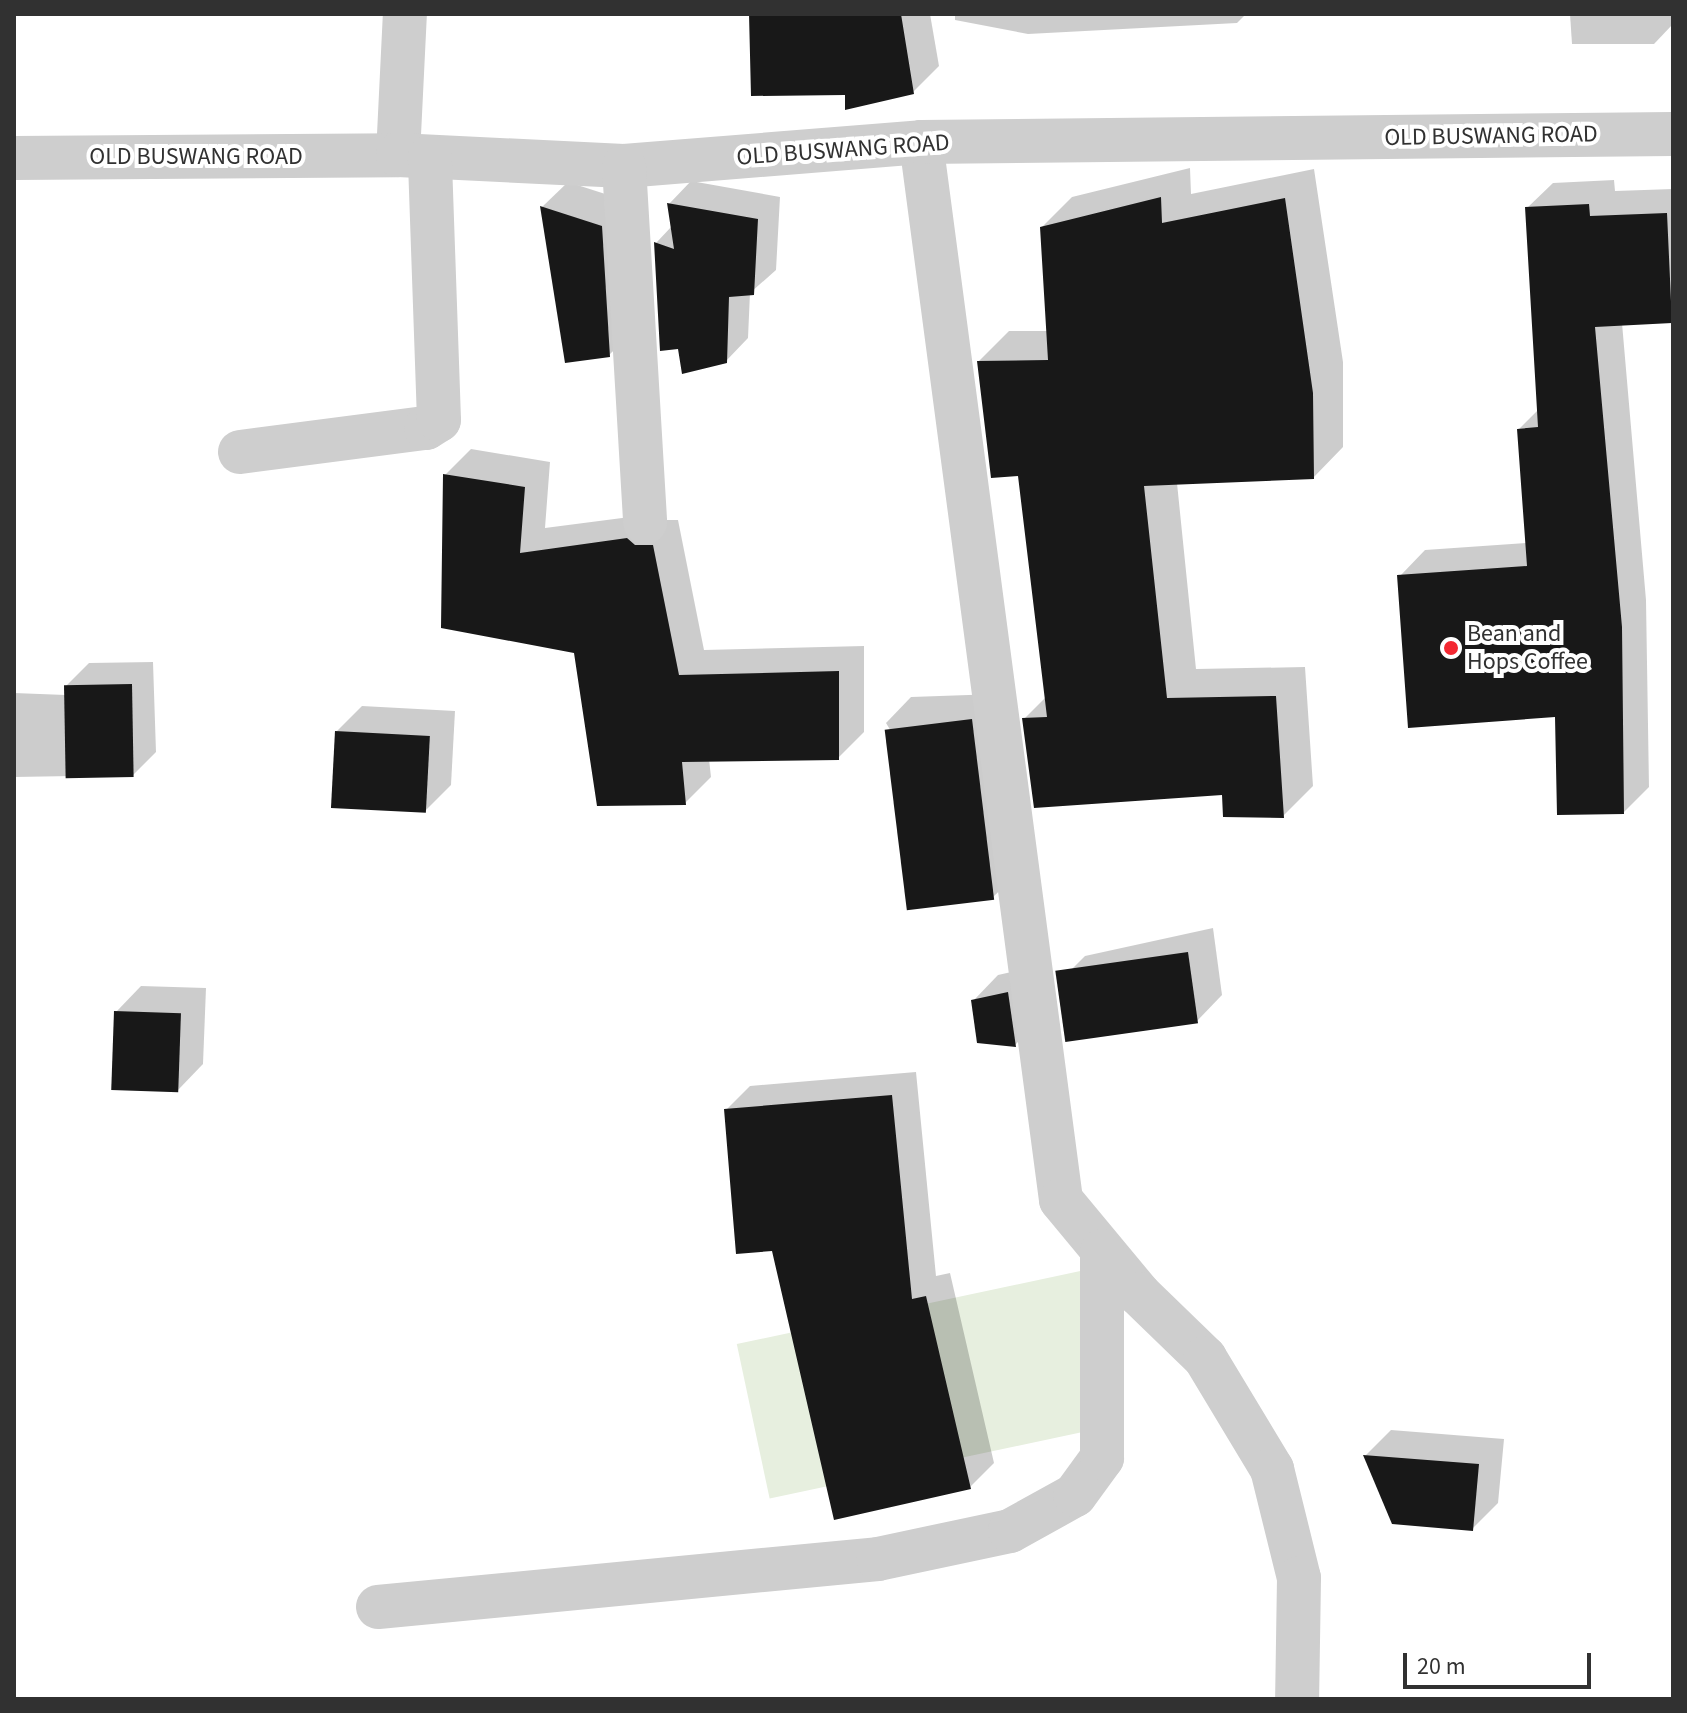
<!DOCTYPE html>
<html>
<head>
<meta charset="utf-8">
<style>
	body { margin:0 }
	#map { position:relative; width:1687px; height:1713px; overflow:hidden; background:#fff; font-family:"Source Sans 3",sans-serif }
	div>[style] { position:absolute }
	.green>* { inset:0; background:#e7efdf; transform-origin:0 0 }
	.shadow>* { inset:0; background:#0003 }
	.building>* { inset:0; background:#181818; transform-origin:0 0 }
	.minor>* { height:44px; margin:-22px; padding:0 22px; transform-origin:22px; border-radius:22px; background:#cecece }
	.dots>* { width:22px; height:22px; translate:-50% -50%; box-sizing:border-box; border:4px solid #fff; border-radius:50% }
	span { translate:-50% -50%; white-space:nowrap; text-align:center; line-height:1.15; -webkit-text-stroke:8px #fff; paint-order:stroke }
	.street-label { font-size:24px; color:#313131 }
	.poi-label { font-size:24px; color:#313131 }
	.left { translate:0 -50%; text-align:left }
	.frame { position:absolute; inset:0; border:16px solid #313131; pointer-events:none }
	.scale { position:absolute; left:1403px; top:1653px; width:188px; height:36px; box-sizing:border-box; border:4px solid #313131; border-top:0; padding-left:10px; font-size:24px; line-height:28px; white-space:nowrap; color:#313131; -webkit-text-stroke:6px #fff; paint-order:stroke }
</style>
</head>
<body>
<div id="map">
	<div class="green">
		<i style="left:1085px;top:1270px;width:158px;height:356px;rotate:78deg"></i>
	</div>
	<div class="shadow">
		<i style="clip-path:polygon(751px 14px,930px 14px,939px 66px,913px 92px)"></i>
		<i style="clip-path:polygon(955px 14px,1246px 14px,1237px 23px,1028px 34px,955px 20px)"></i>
		<i style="clip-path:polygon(1570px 14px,1673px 14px,1673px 24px,1654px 44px,1572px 44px)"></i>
		<i style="clip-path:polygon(1190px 168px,1191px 194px,1314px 169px,1343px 362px,1343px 447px,1313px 478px,1177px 483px,1196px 669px,1305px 667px,1313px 786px,1283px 816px,1025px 718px,1046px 697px,1020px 474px,979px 361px,1009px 331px,1048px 331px,1042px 227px,1072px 197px)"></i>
		<i style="clip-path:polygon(1614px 180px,1615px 191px,1673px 189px,1673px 319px,1622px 323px,1646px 600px,1649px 787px,1624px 812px,1557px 714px,1400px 576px,1425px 550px,1527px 543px,1519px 429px,1539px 409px,1527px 208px,1553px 183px)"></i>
		<i style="clip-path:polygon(691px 181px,780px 197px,776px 270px,750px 293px,748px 338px,726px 361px,656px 243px,672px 226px,669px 204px)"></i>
		<i style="clip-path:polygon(568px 182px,627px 201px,635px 330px,609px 355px,542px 207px)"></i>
		<i style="clip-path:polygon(471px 449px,550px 462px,545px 528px,653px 514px,661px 520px,678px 520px,704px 650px,864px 646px,864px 732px,838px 758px,709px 759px,711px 777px,685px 803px,445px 475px)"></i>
		<i style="clip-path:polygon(153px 662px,156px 752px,133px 775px,14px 777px,14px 693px,66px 695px,66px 686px,89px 663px)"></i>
		<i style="clip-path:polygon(997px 694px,1018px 873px,992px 898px,886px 723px,911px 697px)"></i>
		<i style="clip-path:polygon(362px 706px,455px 711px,451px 785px,425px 811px,337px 731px)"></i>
		<i style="clip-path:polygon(1213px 928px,1222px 995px,1197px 1021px,1059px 982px,1085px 956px)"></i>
		<i style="clip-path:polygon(1033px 967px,1040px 1019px,1015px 1045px,973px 1001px,998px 975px)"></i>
		<i style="clip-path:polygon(141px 986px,206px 988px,203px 1064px,178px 1090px,116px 1012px)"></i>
		<i style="clip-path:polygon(916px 1072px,936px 1276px,950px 1273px,994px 1463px,970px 1487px,774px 1248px,726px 1110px,750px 1086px)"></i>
		<i style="clip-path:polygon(1391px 1430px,1504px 1439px,1498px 1503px,1473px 1528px,1393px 1522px,1366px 1455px)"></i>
	</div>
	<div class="building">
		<i style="clip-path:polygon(749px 14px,901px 14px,914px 94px,845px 110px,845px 95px,751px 96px)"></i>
		<i style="clip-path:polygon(1161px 197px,1162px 223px,1285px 198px,1313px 393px,1314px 479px,1144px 486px,1167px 698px,1276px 696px,1284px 818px,1223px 817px,1222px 795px,1034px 808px,1022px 718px,1047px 717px,1018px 476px,991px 478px,977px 361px,1048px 360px,1040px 227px)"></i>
		<i style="clip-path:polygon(667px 203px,758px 219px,754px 295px,729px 297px,727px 363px,682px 374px,678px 349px,660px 351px,654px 242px,674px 249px)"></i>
		<i style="clip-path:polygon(1589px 204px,1590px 216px,1667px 213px,1672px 323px,1595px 327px,1622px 627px,1624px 814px,1557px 815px,1555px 717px,1408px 728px,1397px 575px,1527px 566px,1517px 429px,1538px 427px,1525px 207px)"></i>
		<i style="clip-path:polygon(540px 206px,602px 226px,610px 357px,565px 363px)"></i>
		<i style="clip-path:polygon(443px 474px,525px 487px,520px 553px,627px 538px,635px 545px,653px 545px,679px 675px,839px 671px,839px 760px,682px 762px,686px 805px,597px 806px,574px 653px,441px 628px)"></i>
		<i style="left:132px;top:684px;width:93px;height:68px;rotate:89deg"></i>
		<i style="left:972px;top:719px;width:182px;height:88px;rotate:83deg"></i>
		<i style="left:335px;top:731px;width:95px;height:77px;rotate:3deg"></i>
		<i style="left:1188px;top:952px;width:72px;height:134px;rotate:82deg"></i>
		<i style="clip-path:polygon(1008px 992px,1016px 1047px,977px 1043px,971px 1000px)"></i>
		<i style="left:114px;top:1011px;width:67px;height:79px;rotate:2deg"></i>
		<i style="clip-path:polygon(892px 1095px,912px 1299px,926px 1296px,971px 1489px,834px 1520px,772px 1251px,736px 1254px,724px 1109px)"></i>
		<i style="clip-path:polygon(1363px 1455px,1479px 1464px,1473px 1531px,1392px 1524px)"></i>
	</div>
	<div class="minor">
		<i style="left:921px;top:142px;width:1067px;rotate:82.46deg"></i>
		<i style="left:1061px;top:1200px;width:122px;rotate:50.3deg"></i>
		<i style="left:1139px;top:1294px;width:92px;rotate:44.1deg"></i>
		<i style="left:1205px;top:1358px;width:130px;rotate:58.9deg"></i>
		<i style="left:1272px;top:1469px;width:112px;rotate:76.1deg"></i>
		<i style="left:1299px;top:1578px;width:121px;rotate:90.9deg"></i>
		<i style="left:398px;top:155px;width:141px;rotate:-87.2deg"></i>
		<i style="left:14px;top:158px;width:384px;rotate:-0.4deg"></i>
		<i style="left:398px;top:155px;width:226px;rotate:2.8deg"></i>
		<i style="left:624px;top:166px;width:298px;rotate:-4.6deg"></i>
		<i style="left:921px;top:142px;width:752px;rotate:-0.61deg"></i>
		<i style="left:624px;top:166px;width:357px;rotate:86.6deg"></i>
		<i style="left:240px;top:452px;width:188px;rotate:-7.4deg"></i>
		<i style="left:426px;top:428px;width:15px;rotate:-32deg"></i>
		<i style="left:439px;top:420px;width:263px;rotate:-92deg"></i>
		<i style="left:378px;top:1607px;width:502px;rotate:-5.48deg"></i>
		<i style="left:878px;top:1559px;width:135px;rotate:-12deg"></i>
		<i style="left:1010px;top:1531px;width:74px;rotate:-29deg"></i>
		<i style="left:1075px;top:1495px;width:46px;rotate:-53.9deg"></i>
		<i style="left:1102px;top:1458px;width:207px;rotate:-90deg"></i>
	</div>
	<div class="dots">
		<i style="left:1451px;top:648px;background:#f32832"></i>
	</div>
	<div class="street-label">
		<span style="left:1491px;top:136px;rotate:-1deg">OLD BUSWANG ROAD</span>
		<span style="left:843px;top:150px;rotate:-4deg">OLD BUSWANG ROAD</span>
		<span style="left:196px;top:157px">OLD BUSWANG ROAD</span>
	</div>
	<div class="poi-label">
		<span class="left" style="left:1467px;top:648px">Bean and<br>Hops Coffee</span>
	</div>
	<div class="frame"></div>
	<div class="scale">20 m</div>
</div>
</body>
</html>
